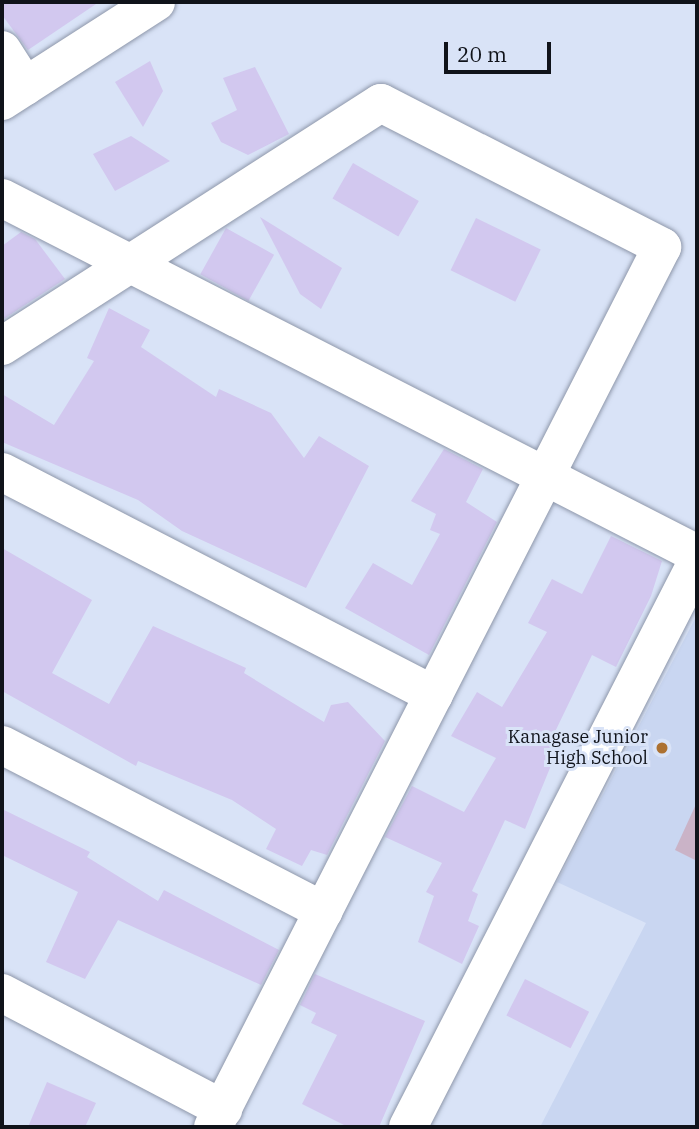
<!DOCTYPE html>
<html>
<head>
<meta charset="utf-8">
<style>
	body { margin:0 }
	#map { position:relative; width:699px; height:1129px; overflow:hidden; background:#d9e3f7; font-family:"IBM Plex Serif",serif }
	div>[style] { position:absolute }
	.built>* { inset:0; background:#c9d6f1 }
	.green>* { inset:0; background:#cab3c7 }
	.building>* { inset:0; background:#d2c8ef; transform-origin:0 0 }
	.roads { filter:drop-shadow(0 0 2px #8e97aa) drop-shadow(0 0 2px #8e97aa) }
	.minor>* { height:38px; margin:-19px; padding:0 19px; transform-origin:19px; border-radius:19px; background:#fff }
	.dots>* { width:19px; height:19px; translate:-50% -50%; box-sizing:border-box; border:4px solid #d9e3f7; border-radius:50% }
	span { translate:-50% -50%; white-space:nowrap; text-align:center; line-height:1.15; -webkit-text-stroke:6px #d9e3f7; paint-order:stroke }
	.poi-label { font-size:18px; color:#10131a }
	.right { translate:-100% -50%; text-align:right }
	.frame { position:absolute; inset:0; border:4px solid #10131a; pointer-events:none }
	.scale { position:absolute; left:444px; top:42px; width:107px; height:32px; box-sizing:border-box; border:4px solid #10131a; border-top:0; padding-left:9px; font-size:21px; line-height:24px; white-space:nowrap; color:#10131a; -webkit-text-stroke:5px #d9e3f7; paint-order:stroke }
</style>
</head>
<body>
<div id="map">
	<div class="built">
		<i style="clip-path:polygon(697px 615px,697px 1127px,540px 1127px,646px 923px,557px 882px)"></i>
	</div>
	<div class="green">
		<i style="clip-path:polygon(697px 802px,697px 861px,675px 850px)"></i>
	</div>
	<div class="building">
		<i style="clip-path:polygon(2px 2px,99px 2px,28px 50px,2px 15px)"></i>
		<i style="clip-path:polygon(150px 61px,163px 91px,143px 127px,115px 82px)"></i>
		<i style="clip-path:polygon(255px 67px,289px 134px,248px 155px,221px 142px,211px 123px,237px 110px,223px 78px)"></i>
		<i style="clip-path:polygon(131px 136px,170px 161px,115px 191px,93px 154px)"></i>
		<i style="left:353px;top:163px;width:76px;height:41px;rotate:30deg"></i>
		<i style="clip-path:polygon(260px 217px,342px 268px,321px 309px,300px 294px)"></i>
		<i style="left:476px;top:218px;width:72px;height:58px;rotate:26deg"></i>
		<i style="left:226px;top:228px;width:55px;height:53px;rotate:29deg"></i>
		<i style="clip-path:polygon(21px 232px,35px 239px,65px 279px,2px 320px,2px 246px)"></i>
		<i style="clip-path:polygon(109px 308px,150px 330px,141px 347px,216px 397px,219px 389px,271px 413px,304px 458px,319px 436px,369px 466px,306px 588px,182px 531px,138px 500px,2px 442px,2px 394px,54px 425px,94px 361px,87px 358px)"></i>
		<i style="clip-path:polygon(444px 449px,483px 469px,466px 502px,497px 522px,429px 655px,345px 608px,373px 563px,412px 585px,440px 534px,430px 530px,436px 514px,411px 501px)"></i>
		<i style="clip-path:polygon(611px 536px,662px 561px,651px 596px,616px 667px,592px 655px,553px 736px,561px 741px,525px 829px,505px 820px,472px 891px,478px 894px,468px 921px,479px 926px,462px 964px,418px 942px,434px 896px,426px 892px,442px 863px,385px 837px,412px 786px,464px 812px,496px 758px,451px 736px,477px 692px,502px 707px,547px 632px,528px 623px,552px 579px,582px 594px)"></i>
		<i style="clip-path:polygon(2px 548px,92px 600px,52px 673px,109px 704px,153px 626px,246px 668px,244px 673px,324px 722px,331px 705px,348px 702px,385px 741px,327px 855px,311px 850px,302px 866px,266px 849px,276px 829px,232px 800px,138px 761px,136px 766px,2px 691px)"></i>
		<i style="clip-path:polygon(2px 809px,90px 852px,87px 857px,158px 901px,164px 890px,279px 950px,261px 985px,118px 920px,85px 979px,46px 962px,78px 892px,2px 855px)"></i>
		<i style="clip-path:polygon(315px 974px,425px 1021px,379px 1127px,348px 1127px,302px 1104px,337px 1035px,311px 1023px,316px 1013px,300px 1005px)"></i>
		<i style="left:525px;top:979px;width:72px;height:41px;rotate:27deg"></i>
		<i style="clip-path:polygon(47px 1082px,96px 1103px,85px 1127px,28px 1127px)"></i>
	</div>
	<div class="roads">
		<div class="minor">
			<i style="left:2px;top:50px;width:43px;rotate:57.4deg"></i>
			<i style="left:2px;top:101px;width:183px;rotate:-32.7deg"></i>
			<i style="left:2px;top:198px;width:781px;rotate:27.12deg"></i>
			<i style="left:2px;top:346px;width:450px;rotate:-32.7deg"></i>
			<i style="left:381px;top:103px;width:316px;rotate:27.1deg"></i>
			<i style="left:662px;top:247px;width:988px;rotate:117.03deg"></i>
			<i style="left:2px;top:472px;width:486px;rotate:27.3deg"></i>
			<i style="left:2px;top:745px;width:362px;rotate:27.3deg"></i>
			<i style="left:2px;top:993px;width:250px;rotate:27.7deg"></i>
			<i style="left:408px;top:1127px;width:635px;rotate:-62.91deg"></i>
		</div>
	</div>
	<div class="dots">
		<i style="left:662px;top:748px;background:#ac7131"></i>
	</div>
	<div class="poi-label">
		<span class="right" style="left:648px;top:748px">Kanagase Junior<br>High School</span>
	</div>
	<div class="frame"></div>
	<div class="scale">20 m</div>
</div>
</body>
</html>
